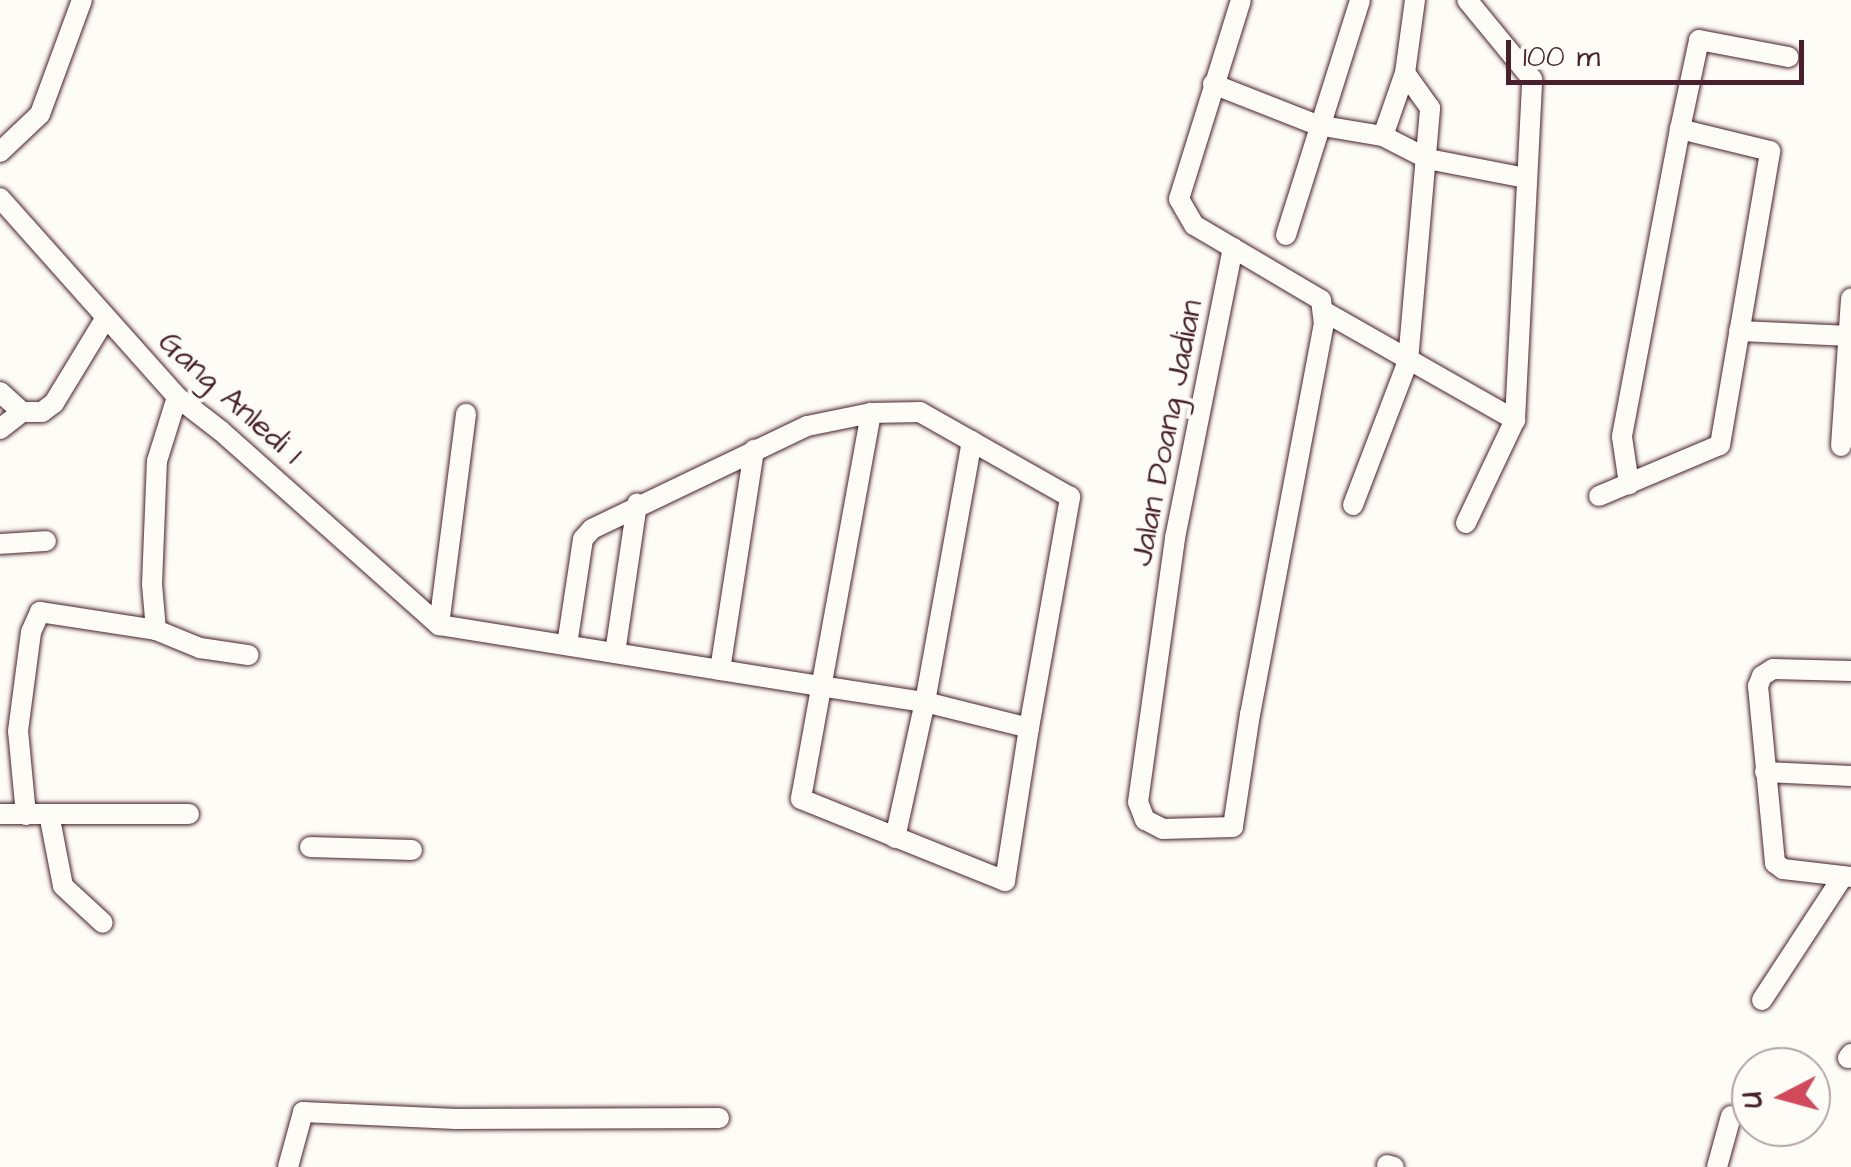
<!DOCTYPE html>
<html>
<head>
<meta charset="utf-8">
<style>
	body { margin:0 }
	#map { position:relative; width:1851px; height:1167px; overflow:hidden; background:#fdfcf7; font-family:"Architects Daughter",sans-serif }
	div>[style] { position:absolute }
	.roads { filter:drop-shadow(0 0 2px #4a1f2b) drop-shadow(0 0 2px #4a1f2b) }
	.minor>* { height:20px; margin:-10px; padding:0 10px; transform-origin:10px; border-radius:10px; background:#fdfcf7 }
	span { translate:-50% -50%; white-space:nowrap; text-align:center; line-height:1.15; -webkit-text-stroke:8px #fdfcf7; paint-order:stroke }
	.street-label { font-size:32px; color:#4a1f2b }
	.north { position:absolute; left:1731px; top:1047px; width:100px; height:100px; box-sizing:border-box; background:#fdfcf7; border:2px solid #b5a4a5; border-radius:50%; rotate:264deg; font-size:28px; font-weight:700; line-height:40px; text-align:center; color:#4a1f2b }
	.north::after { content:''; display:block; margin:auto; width:35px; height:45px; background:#d1495b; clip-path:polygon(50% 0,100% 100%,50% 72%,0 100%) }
	.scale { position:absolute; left:1506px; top:40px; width:298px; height:45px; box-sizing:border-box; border:5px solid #4a1f2b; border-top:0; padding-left:12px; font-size:30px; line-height:35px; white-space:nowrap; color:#4a1f2b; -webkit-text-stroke:8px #fdfcf7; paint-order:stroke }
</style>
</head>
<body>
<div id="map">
	<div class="roads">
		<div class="minor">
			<i style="left:1213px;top:84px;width:112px;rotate:21.5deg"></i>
			<i style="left:1317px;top:125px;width:67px;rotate:9.5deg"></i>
			<i style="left:1383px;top:136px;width:51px;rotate:27.1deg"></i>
			<i style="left:1428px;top:159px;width:100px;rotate:11deg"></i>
			<i style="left:1680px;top:129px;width:91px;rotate:-77.9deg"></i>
			<i style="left:1699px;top:40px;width:91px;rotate:10.8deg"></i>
			<i style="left:1383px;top:136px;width:67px;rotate:-70.8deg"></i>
			<i style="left:1405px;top:73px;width:74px;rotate:-82.2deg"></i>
			<i style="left:0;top:152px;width:55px;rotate:-43.5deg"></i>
			<i style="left:40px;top:114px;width:121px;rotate:-69.8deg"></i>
			<i style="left:0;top:198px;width:266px;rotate:48.3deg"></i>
			<i style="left:177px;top:397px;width:56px;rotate:37.7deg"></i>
			<i style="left:221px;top:431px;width:292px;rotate:41.7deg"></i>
			<i style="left:1286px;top:235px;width:246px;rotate:-72.5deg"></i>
			<i style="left:1233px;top:248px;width:102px;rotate:30.6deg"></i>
			<i style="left:1321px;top:300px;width:23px;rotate:83deg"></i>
			<i style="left:1324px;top:323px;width:398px;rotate:100.7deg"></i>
			<i style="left:1250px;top:714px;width:114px;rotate:98.6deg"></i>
			<i style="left:1233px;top:827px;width:70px;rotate:178.4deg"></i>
			<i style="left:1163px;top:829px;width:20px;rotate:-153deg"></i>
			<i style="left:1145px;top:820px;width:19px;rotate:-111deg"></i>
			<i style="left:1138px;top:802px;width:267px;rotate:-82deg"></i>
			<i style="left:1175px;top:538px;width:296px;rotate:-78.7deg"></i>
			<i style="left:1233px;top:248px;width:45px;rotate:-149.5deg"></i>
			<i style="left:1194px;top:225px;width:30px;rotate:-120deg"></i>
			<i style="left:1179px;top:199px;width:208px;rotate:-72.7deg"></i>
			<i style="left:1325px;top:312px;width:219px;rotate:29.6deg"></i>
			<i style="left:1739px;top:331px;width:112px;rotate:2.6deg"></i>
			<i style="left:0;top:392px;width:30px;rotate:42deg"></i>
			<i style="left:22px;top:412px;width:20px"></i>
			<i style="left:42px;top:412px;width:15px;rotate:-37deg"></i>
			<i style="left:54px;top:403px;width:98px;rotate:-58.7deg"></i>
			<i style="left:871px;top:413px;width:392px;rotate:100.3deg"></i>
			<i style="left:801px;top:799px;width:220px;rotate:21.9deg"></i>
			<i style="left:1005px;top:881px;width:155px;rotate:-81.1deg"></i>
			<i style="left:0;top:429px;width:28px;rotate:-38deg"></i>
			<i style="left:1841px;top:446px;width:148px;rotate:-86.1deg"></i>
			<i style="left:1599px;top:496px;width:131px;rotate:-22.9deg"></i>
			<i style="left:1720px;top:445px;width:298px;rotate:-80.3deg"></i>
			<i style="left:1770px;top:151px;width:93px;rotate:-166.3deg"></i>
			<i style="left:1680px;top:129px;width:313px;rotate:100.7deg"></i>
			<i style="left:1622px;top:437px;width:48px;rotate:81.5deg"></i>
			<i style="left:1353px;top:505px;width:154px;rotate:-69.1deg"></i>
			<i style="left:1408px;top:361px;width:254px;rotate:-85deg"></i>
			<i style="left:1430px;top:108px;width:43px;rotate:-125.5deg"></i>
			<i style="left:1466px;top:523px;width:114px;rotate:-64.6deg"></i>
			<i style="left:1515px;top:420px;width:341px;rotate:-87.1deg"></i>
			<i style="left:1532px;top:79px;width:102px;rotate:-129.4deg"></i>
			<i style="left:0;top:544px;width:46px;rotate:-3.7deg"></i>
			<i style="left:439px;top:625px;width:386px;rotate:9.1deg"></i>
			<i style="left:820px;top:686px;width:106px;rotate:8.7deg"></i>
			<i style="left:925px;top:702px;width:107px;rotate:14deg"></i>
			<i style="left:1029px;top:728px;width:235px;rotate:-79.9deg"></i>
			<i style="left:1070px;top:497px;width:172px;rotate:-150.5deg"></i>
			<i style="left:920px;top:412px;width:49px;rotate:178.8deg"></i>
			<i style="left:871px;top:413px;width:65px;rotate:168.5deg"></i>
			<i style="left:807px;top:426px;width:238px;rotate:154.4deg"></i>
			<i style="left:592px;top:529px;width:13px;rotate:132deg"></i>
			<i style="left:583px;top:539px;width:107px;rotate:98.6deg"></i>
			<i style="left:439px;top:625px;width:213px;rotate:-82.7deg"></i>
			<i style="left:156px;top:630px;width:46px;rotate:-95deg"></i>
			<i style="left:152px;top:584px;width:123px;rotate:-87.7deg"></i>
			<i style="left:157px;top:461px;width:67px;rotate:-72.6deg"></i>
			<i style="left:615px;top:653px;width:151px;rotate:-81.6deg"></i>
			<i style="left:720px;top:670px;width:223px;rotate:-81.2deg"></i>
			<i style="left:1851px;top:671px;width:78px;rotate:-178.5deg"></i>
			<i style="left:1773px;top:669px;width:13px;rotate:148deg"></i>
			<i style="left:1762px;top:676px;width:11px;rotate:112deg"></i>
			<i style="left:1758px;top:686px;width:178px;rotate:84.5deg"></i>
			<i style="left:1775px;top:863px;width:10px;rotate:37deg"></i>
			<i style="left:1783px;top:869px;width:68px;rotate:6.7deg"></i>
			<i style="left:1765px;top:772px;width:86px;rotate:2.7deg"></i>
			<i style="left:0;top:814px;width:189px"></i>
			<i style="left:49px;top:814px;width:73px;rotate:79deg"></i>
			<i style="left:63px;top:886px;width:54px;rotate:42.8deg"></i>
			<i style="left:26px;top:815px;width:84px;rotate:-95.4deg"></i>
			<i style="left:18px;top:731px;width:100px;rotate:-82.5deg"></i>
			<i style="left:31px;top:632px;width:22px;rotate:-66deg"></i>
			<i style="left:40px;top:612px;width:117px;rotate:8.8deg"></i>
			<i style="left:156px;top:630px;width:48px;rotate:22.2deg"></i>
			<i style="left:200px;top:648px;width:49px;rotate:8.3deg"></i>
			<i style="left:895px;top:838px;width:139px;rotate:-77.6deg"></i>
			<i style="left:925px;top:702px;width:265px;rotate:-79.8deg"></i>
			<i style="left:310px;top:847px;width:102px;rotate:1.7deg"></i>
			<i style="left:1762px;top:1000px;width:148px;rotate:-56.8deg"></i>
			<i style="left:1848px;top:1058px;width:5px;rotate:-53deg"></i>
			<i style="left:1387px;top:1165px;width:7px;rotate:16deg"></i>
			<i style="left:288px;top:1167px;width:57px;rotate:-74.7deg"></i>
			<i style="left:303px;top:1112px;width:153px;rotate:2.6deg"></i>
			<i style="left:456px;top:1119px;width:263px;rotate:-0.2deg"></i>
			<i style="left:1717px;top:1167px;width:53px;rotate:-74.6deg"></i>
		</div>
	</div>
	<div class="street-label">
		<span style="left:230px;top:398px;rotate:42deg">Gang Anledi 1</span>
		<span style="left:1167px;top:433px;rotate:-79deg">Jalan Doang Jadian</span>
	</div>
	<div class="north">U</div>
	<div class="scale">100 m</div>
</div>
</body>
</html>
